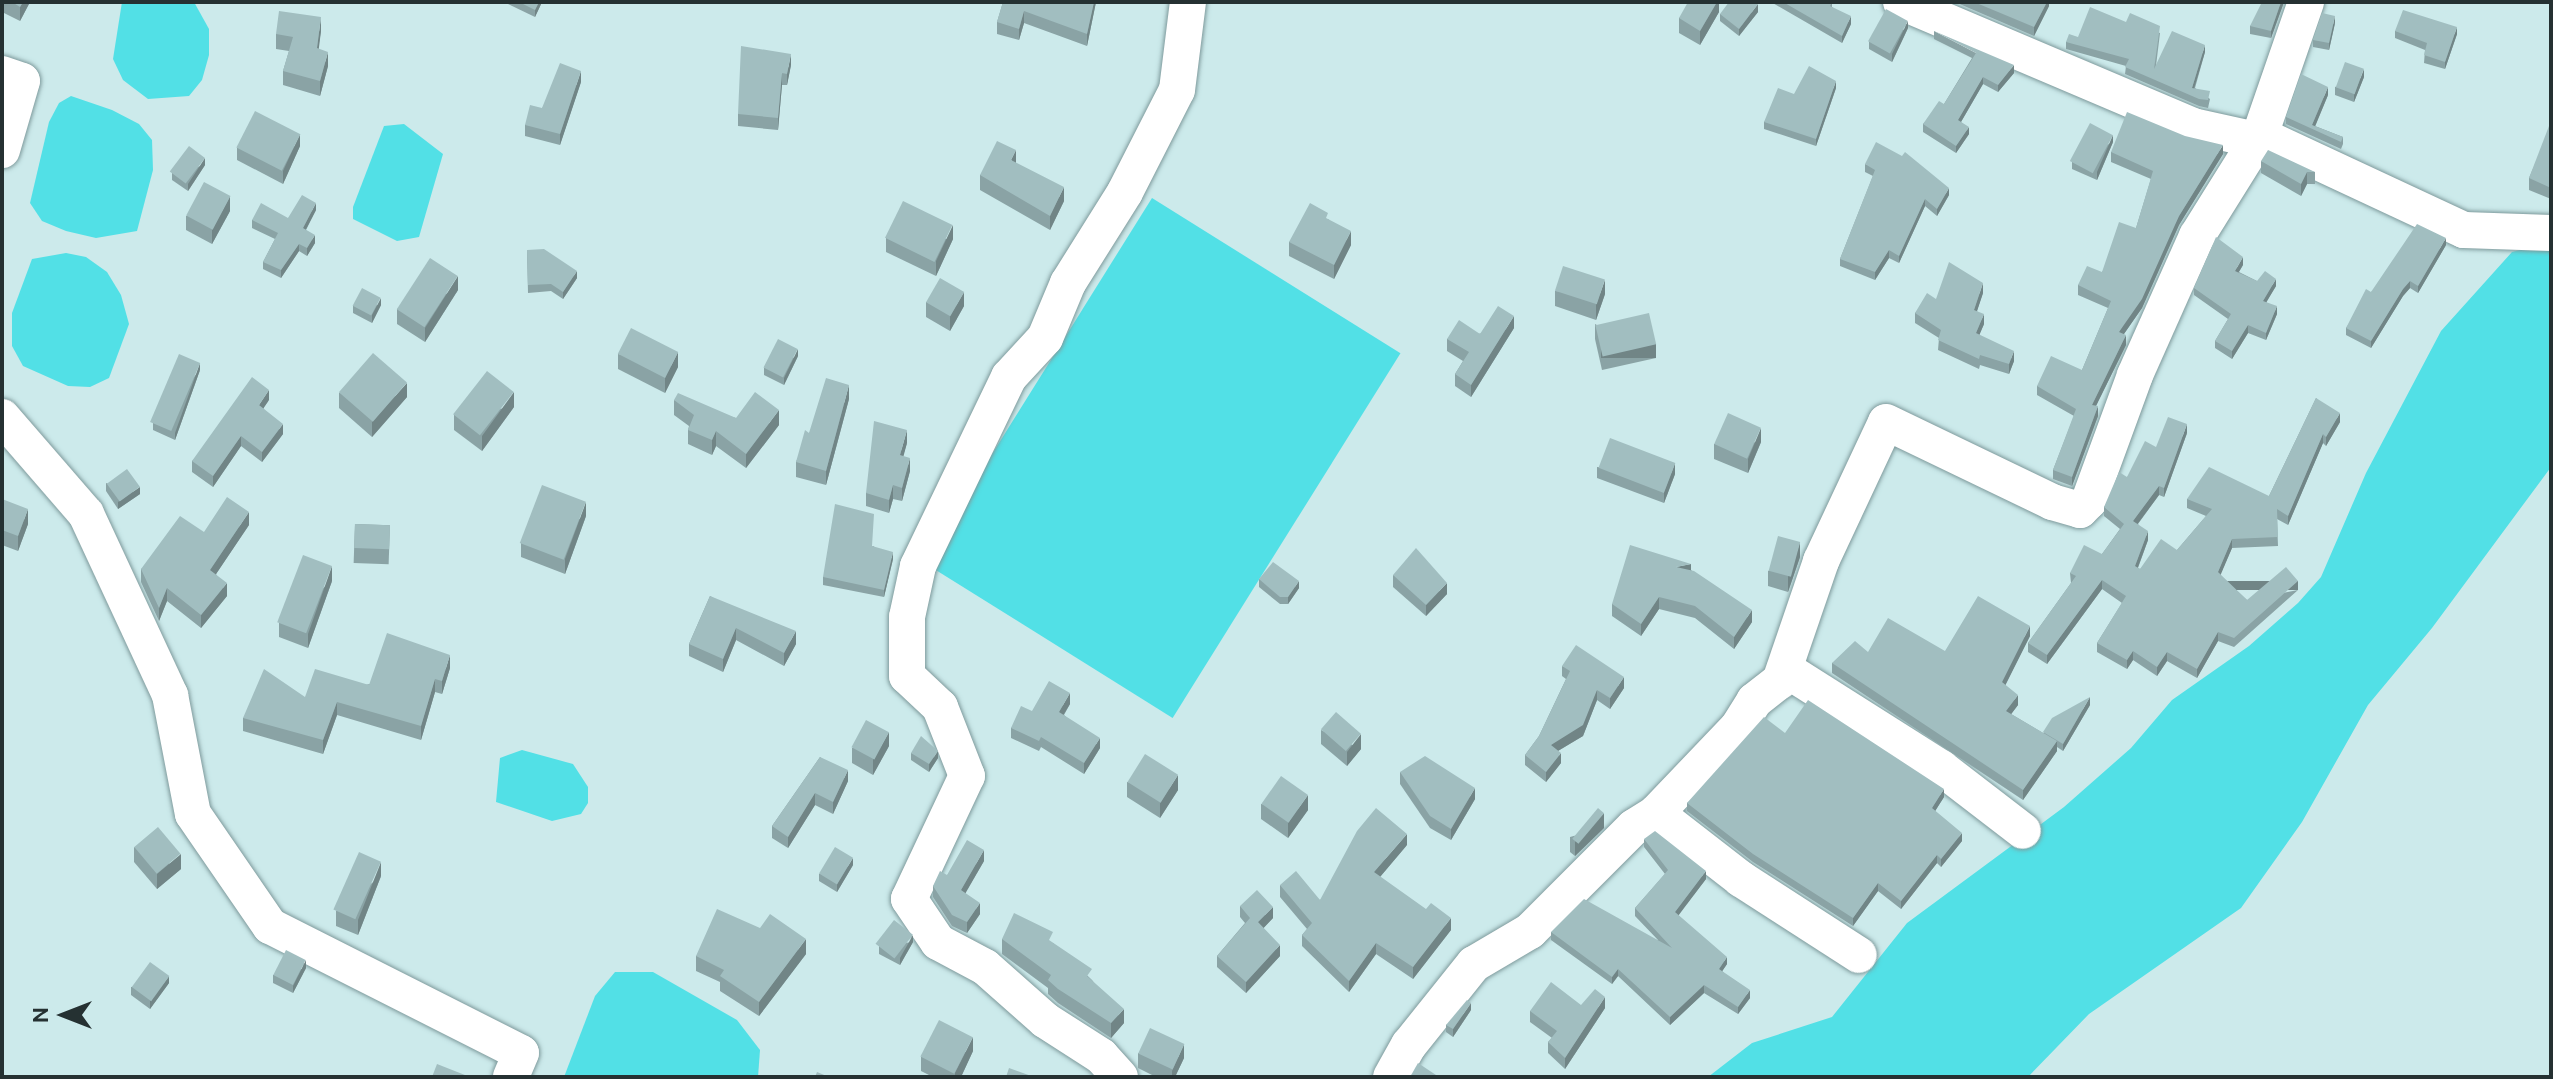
<!DOCTYPE html>
<html>
<head>
<meta charset="utf-8">
<style>
	body { margin:0 }
	#map { position:relative; width:2553px; height:1079px; overflow:hidden; background:#cceaeb; font-family:Ubuntu,sans-serif }
	div>[style] { position:absolute }
	.water>* { inset:0; background:#52e0e6; transform-origin:0 0 }
	.roads { filter:drop-shadow(0 0 2px #7e9a9c) drop-shadow(0 0 2px #7e9a9c) }
	.minor>* { height:36px; margin:-18px; padding:0 18px; transform-origin:18px; border-radius:18px; background:#fff }
	.wall>* { inset:0; background:#8aa3a5; transform-origin:0 0 }
	.shaded-wall>* { inset:0; background:#718586; transform-origin:0 0 }
	.building>* { inset:0; background:#a1bec0; transform-origin:0 0 }
	span { translate:-50% -50%; white-space:nowrap; text-align:center; line-height:1.15; -webkit-text-stroke:7px #cceaeb; paint-order:stroke }
	.frame { position:absolute; inset:0; border:4px solid #253132; pointer-events:none }
	.north { position:absolute; left:24px; top:975px; width:80px; height:80px; -webkit-text-stroke:6px #cceaeb; paint-order:stroke; rotate:270deg; font-size:22px; font-weight:700; line-height:32px; text-align:center; color:#253132 }
	.north::after { content:''; display:block; margin:auto; width:28px; height:36px; background:#253132; clip-path:polygon(50% 0,100% 100%,50% 72%,0 100%) }
</style>
</head>
<body>
<div id="map">
	<div class="water">
		<i style="clip-path:polygon(122px 2px,194px 2px,209px 29px,209px 55px,202px 80px,189px 96px,148px 99px,123px 80px,113px 59px)"></i>
		<i style="clip-path:polygon(71px 96px,112px 110px,139px 124px,152px 140px,153px 170px,137px 231px,96px 238px,66px 231px,42px 221px,30px 203px,49px 122px,59px 103px)"></i>
		<i style="clip-path:polygon(404px 124px,443px 154px,419px 237px,397px 241px,353px 219px,353px 207px,384px 126px)"></i>
		<i style="left:1152px;top:198px;width:293px;height:430px;rotate:32deg"></i>
		<i style="clip-path:polygon(2551px 242px,2551px 467px,2432px 628px,2368px 705px,2302px 822px,2241px 908px,2089px 1014px,2028px 1077px,1708px 1077px,1752px 1043px,1832px 1017px,1907px 923px,2064px 807px,2131px 748px,2172px 700px,2249px 646px,2298px 603px,2321px 577px,2366px 473px,2441px 331px,2512px 252px)"></i>
		<i style="clip-path:polygon(66px 253px,86px 257px,107px 272px,121px 295px,129px 324px,109px 378px,90px 387px,68px 386px,23px 366px,12px 346px,12px 313px,32px 259px)"></i>
		<i style="clip-path:polygon(522px 750px,573px 764px,588px 787px,588px 803px,581px 814px,552px 821px,496px 802px,500px 758px)"></i>
		<i style="clip-path:polygon(615px 972px,653px 972px,737px 1020px,760px 1050px,758px 1077px,564px 1077px,595px 996px)"></i>
	</div>
	<div class="roads">
		<div class="minor">
			<i style="left:1901px;top:2px;width:317px;rotate:23deg"></i>
			<i style="left:2193px;top:126px;width:65px;rotate:12.5deg"></i>
			<i style="left:2px;top:74px;width:21px;rotate:19deg"></i>
			<i style="left:22px;top:81px;width:72px;rotate:106.2deg"></i>
			<i style="left:2260px;top:135px;width:141px;rotate:-70.9deg"></i>
			<i style="left:2px;top:417px;width:128px;rotate:49.1deg"></i>
			<i style="left:86px;top:514px;width:200px;rotate:65.1deg"></i>
			<i style="left:170px;top:695px;width:121px;rotate:79.1deg"></i>
			<i style="left:193px;top:814px;width:136px;rotate:55.5deg"></i>
			<i style="left:270px;top:926px;width:281px;rotate:26.8deg"></i>
			<i style="left:521px;top:1053px;width:26px;rotate:113deg"></i>
			<i style="left:1785px;top:669px;width:185px;rotate:32.4deg"></i>
			<i style="left:1941px;top:768px;width:103px;rotate:37.5deg"></i>
			<i style="left:1656px;top:813px;width:108px;rotate:37.8deg"></i>
			<i style="left:1741px;top:879px;width:140px;rotate:32.8deg"></i>
			<i style="left:1120px;top:1077px;width:28px;rotate:-132deg"></i>
			<i style="left:1101px;top:1056px;width:67px;rotate:-147.3deg"></i>
			<i style="left:1045px;top:1020px;width:80px;rotate:-138.5deg"></i>
			<i style="left:985px;top:967px;width:53px;rotate:-152deg"></i>
			<i style="left:938px;top:942px;width:52px;rotate:-124deg"></i>
			<i style="left:909px;top:899px;width:136px;rotate:-64.8deg"></i>
			<i style="left:967px;top:776px;width:74px;rotate:-111.4deg"></i>
			<i style="left:940px;top:707px;width:45px;rotate:-136.8deg"></i>
			<i style="left:907px;top:676px;width:59px;rotate:-90deg"></i>
			<i style="left:907px;top:617px;width:52px;rotate:-77.8deg"></i>
			<i style="left:918px;top:566px;width:210px;rotate:-64.3deg"></i>
			<i style="left:1009px;top:377px;width:53px;rotate:-47.3deg"></i>
			<i style="left:1045px;top:338px;width:60px;rotate:-67.3deg"></i>
			<i style="left:1068px;top:283px;width:107px;rotate:-57.9deg"></i>
			<i style="left:1125px;top:192px;width:114px;rotate:-63deg"></i>
			<i style="left:1177px;top:90px;width:89px;rotate:-82.9deg"></i>
			<i style="left:1391px;top:1077px;width:37px;rotate:-61deg"></i>
			<i style="left:1409px;top:1045px;width:104px;rotate:-51.3deg"></i>
			<i style="left:1474px;top:964px;width:65px;rotate:-30.5deg"></i>
			<i style="left:1530px;top:931px;width:147px;rotate:-45deg"></i>
			<i style="left:1634px;top:827px;width:26px;rotate:-32deg"></i>
			<i style="left:1656px;top:813px;width:119px;rotate:-46.4deg"></i>
			<i style="left:1738px;top:727px;width:31px;rotate:-58deg"></i>
			<i style="left:1754px;top:701px;width:33px;rotate:-38deg"></i>
			<i style="left:1780px;top:681px;width:127px;rotate:-71.1deg"></i>
			<i style="left:1821px;top:561px;width:153px;rotate:-64.9deg"></i>
			<i style="left:1886px;top:422px;width:184px;rotate:25.7deg"></i>
			<i style="left:2052px;top:502px;width:29px;rotate:16deg"></i>
			<i style="left:2080px;top:510px;width:13px;rotate:-45deg"></i>
			<i style="left:2089px;top:501px;width:134px;rotate:-69.9deg"></i>
			<i style="left:2135px;top:375px;width:152px;rotate:-66deg"></i>
			<i style="left:2197px;top:236px;width:119px;rotate:-58deg"></i>
			<i style="left:2260px;top:135px;width:225px;rotate:25deg"></i>
			<i style="left:2464px;top:230px;width:87px;rotate:2deg"></i>
		</div>
	</div>
	<div class="wall">
		<i style="clip-path:polygon(2px 2px,30px 2px,20px 21px,2px 12px)"></i>
		<i style="clip-path:polygon(504px 2px,542px 2px,535px 17px)"></i>
		<i style="clip-path:polygon(1003px 2px,1096px 2px,1087px 46px,1024px 23px,1019px 40px,997px 34px,997px 22px)"></i>
		<i style="clip-path:polygon(1717px 2px,1719px 2px,1719px 12px,1700px 45px,1679px 33px,1679px 18px)"></i>
		<i style="clip-path:polygon(1771px 2px,1832px 2px,1832px 7px,1851px 24px,1842px 43px)"></i>
		<i style="clip-path:polygon(1955px 2px,2049px 2px,2049px 6px,2034px 36px)"></i>
		<i style="clip-path:polygon(2284px 2px,2271px 38px,2250px 34px,2250px 26px)"></i>
		<i style="clip-path:polygon(1758px 12px,1739px 36px,1720px 21px,1720px 14px)"></i>
		<i style="clip-path:polygon(2126px 22px,2160px 33px,2156px 66px,2205px 52px,2195px 88px,2210px 99px,2208px 108px,2199px 106px,2125px 74px,2126px 66px,2066px 49px,2066px 42px)"></i>
		<i style="clip-path:polygon(2335px 23px,2329px 50px,2313px 47px,2313px 40px)"></i>
		<i style="clip-path:polygon(1908px 28px,1892px 62px,1869px 49px,1869px 42px)"></i>
		<i style="clip-path:polygon(321px 31px,318px 49px,328px 66px,320px 96px,283px 85px,283px 71px,289px 51px,276px 49px,276px 34px)"></i>
		<i style="clip-path:polygon(1934px 31px,2014px 73px,1998px 92px,1983px 84px,1961px 122px,1969px 134px,1956px 153px,1923px 132px,1923px 124px,1944px 104px,1972px 58px,1934px 39px)"></i>
		<i style="clip-path:polygon(2395px 31px,2457px 34px,2445px 69px,2424px 63px,2425px 50px,2395px 38px)"></i>
		<i style="clip-path:polygon(791px 65px,787px 85px,782px 85px,778px 130px,738px 126px,738px 114px)"></i>
		<i style="clip-path:polygon(2364px 77px,2354px 102px,2335px 95px,2335px 87px)"></i>
		<i style="clip-path:polygon(581px 82px,560px 145px,525px 136px,525px 125px,542px 108px)"></i>
		<i style="clip-path:polygon(1836px 88px,1816px 146px,1764px 129px,1764px 122px,1794px 94px)"></i>
		<i style="clip-path:polygon(2328px 95px,2315px 126px,2343px 137px,2343px 144px,2341px 149px,2286px 124px,2286px 117px)"></i>
		<i style="clip-path:polygon(2551px 127px,2551px 199px,2529px 190px,2529px 178px)"></i>
		<i style="clip-path:polygon(2113px 142px,2097px 180px,2072px 169px,2072px 162px)"></i>
		<i style="clip-path:polygon(300px 146px,283px 184px,237px 160px,237px 148px)"></i>
		<i style="clip-path:polygon(2111px 152px,2223px 154px,2179px 225px,2142px 308px,2124px 334px,2126px 345px,2096px 406px,2098px 416px,2072px 486px,2053px 479px,2053px 470px,2074px 416px,2037px 395px,2037px 386px,2082px 370px,2108px 308px,2078px 295px,2078px 285px,2102px 272px,2136px 228px,2151px 179px,2111px 162px)"></i>
		<i style="clip-path:polygon(2261px 161px,2315px 172px,2315px 184px,2307px 184px,2301px 196px,2261px 173px)"></i>
		<i style="clip-path:polygon(1016px 163px,1064px 201px,1050px 230px,980px 190px,980px 175px)"></i>
		<i style="clip-path:polygon(1865px 164px,1949px 195px,1937px 216px,1925px 206px,1899px 263px,1889px 258px,1875px 280px,1840px 266px,1840px 259px,1873px 176px,1865px 172px)"></i>
		<i style="clip-path:polygon(205px 165px,188px 191px,172px 180px,172px 173px)"></i>
		<i style="clip-path:polygon(316px 210px,306px 230px,315px 243px,307px 256px,299px 251px,281px 278px,263px 269px,263px 262px,275px 239px,252px 228px,252px 220px,288px 218px)"></i>
		<i style="clip-path:polygon(230px 211px,212px 244px,186px 230px,186px 216px)"></i>
		<i style="clip-path:polygon(1328px 219px,1351px 245px,1334px 279px,1289px 256px,1289px 242px)"></i>
		<i style="clip-path:polygon(886px 238px,953px 239px,936px 276px,886px 252px)"></i>
		<i style="clip-path:polygon(2446px 245px,2418px 293px,2410px 288px,2403px 296px,2371px 348px,2346px 335px,2346px 328px,2371px 292px)"></i>
		<i style="clip-path:polygon(527px 250px,577px 278px,563px 299px,551px 291px,528px 293px)"></i>
		<i style="clip-path:polygon(2243px 265px,2239px 272px,2257px 281px,2276px 286px,2266px 302px,2277px 314px,2266px 340px,2248px 333px,2232px 359px,2215px 348px,2215px 341px,2228px 319px,2194px 295px,2194px 288px)"></i>
		<i style="clip-path:polygon(458px 290px,425px 342px,397px 324px,397px 309px)"></i>
		<i style="clip-path:polygon(1555px 291px,1605px 294px,1596px 320px,1555px 306px)"></i>
		<i style="clip-path:polygon(1983px 293px,1977px 311px,1984px 324px,1979px 335px,2014px 361px,2009px 374px,1980px 365px,1979px 369px,1938px 350px,1939px 338px,1915px 323px,1915px 313px,1936px 299px)"></i>
		<i style="clip-path:polygon(926px 302px,964px 306px,950px 331px,926px 317px)"></i>
		<i style="clip-path:polygon(381px 305px,372px 323px,353px 313px,353px 306px)"></i>
		<i style="clip-path:polygon(1595px 324px,1656px 358px,1602px 370px,1595px 339px)"></i>
		<i style="clip-path:polygon(1514px 328px,1471px 397px,1455px 386px,1455px 374px,1463px 361px,1447px 351px,1447px 339px)"></i>
		<i style="clip-path:polygon(618px 354px,678px 367px,665px 393px,618px 369px)"></i>
		<i style="clip-path:polygon(798px 356px,784px 385px,764px 375px,764px 368px)"></i>
		<i style="clip-path:polygon(200px 370px,175px 440px,153px 430px,153px 423px)"></i>
		<i style="clip-path:polygon(339px 393px,407px 397px,372px 437px,339px 408px)"></i>
		<i style="clip-path:polygon(2316px 398px,2340px 422px,2326px 446px,2323px 443px,2288px 525px,2277px 519px,2278px 546px,2232px 548px,2220px 575px,2247px 600px,2298px 590px,2234px 647px,2218px 641px,2197px 678px,2167px 661px,2157px 676px,2133px 660px,2127px 669px,2097px 652px,2097px 643px,2122px 603px,2102px 589px,2047px 664px,2028px 652px,2028px 643px,2071px 583px,2070px 573px,2102px 554px,2120px 529px,2104px 516px,2104px 507px,2127px 477px,2187px 433px,2164px 497px,2159px 495px,2138px 524px,2148px 540px,2138px 568px,2140px 569px,2177px 550px,2206px 516px,2187px 508px,2187px 499px,2269px 496px)"></i>
		<i style="clip-path:polygon(849px 399px,826px 485px,796px 477px,796px 462px,809px 433px)"></i>
		<i style="clip-path:polygon(269px 400px,263px 408px,283px 434px,262px 462px,241px 446px,213px 487px,192px 472px,192px 461px)"></i>
		<i style="clip-path:polygon(674px 400px,736px 418px,779px 425px,746px 468px,716px 446px,712px 455px,688px 444px,688px 430px,689px 426px,674px 415px)"></i>
		<i style="clip-path:polygon(514px 407px,482px 451px,454px 430px,454px 415px)"></i>
		<i style="clip-path:polygon(1761px 442px,1748px 473px,1714px 459px,1714px 444px)"></i>
		<i style="clip-path:polygon(907px 443px,903px 456px,910px 471px,902px 501px,893px 499px,889px 513px,866px 506px,866px 493px)"></i>
		<i style="clip-path:polygon(1597px 467px,1675px 474px,1664px 503px,1597px 478px)"></i>
		<i style="clip-path:polygon(106px 483px,140px 494px,118px 509px,106px 491px)"></i>
		<i style="clip-path:polygon(2px 499px,28px 524px,18px 551px,2px 545px)"></i>
		<i style="clip-path:polygon(586px 516px,565px 574px,521px 557px,521px 543px)"></i>
		<i style="left:355px;top:524px;width:35px;height:39px;rotate:2deg"></i>
		<i style="clip-path:polygon(249px 525px,216px 574px,227px 596px,201px 628px,167px 601px,159px 621px,141px 582px,141px 569px,204px 532px)"></i>
		<i style="clip-path:polygon(873px 546px,893px 559px,884px 597px,823px 585px,823px 577px)"></i>
		<i style="clip-path:polygon(1800px 557px,1788px 592px,1768px 586px,1768px 571px)"></i>
		<i style="clip-path:polygon(1691px 570px,1752px 622px,1734px 649px,1695px 618px,1659px 609px,1641px 636px,1612px 616px,1612px 604px)"></i>
		<i style="clip-path:polygon(1393px 575px,1447px 594px,1426px 616px,1393px 587px)"></i>
		<i style="clip-path:polygon(1259px 579px,1299px 588px,1288px 604px,1280px 604px,1259px 587px)"></i>
		<i style="clip-path:polygon(332px 581px,308px 648px,279px 637px,279px 623px)"></i>
		<i style="clip-path:polygon(710px 596px,796px 644px,784px 666px,736px 640px,723px 672px,689px 656px,689px 644px)"></i>
		<i style="clip-path:polygon(2030px 636px,2005px 685px,2018px 705px,2011px 714px,2043px 733px,2090px 705px,2063px 751px,2057px 747px,2057px 751px,2023px 800px,1832px 673px,1832px 663px,1868px 652px,1945px 651px)"></i>
		<i style="clip-path:polygon(1562px 666px,1624px 688px,1610px 709px,1597px 700px,1583px 736px,1558px 751px,1561px 763px,1546px 782px,1525px 765px,1525px 755px,1539px 736px,1566px 679px,1562px 676px)"></i>
		<i style="clip-path:polygon(450px 668px,442px 694px,435px 692px,421px 740px,337px 715px,323px 754px,243px 731px,243px 718px,305px 697px)"></i>
		<i style="clip-path:polygon(1070px 704px,1064px 715px,1100px 748px,1084px 774px,1041px 747px,1039px 751px,1011px 738px,1011px 728px,1032px 711px)"></i>
		<i style="clip-path:polygon(1321px 730px,1361px 749px,1347px 766px,1321px 744px)"></i>
		<i style="clip-path:polygon(1785px 733px,1944px 797px,1935px 811px,1962px 841px,1941px 867px,1937px 863px,1901px 909px,1878px 891px,1853px 926px,1753px 862px,1687px 811px,1687px 803px)"></i>
		<i style="clip-path:polygon(889px 746px,873px 775px,852px 763px,852px 748px)"></i>
		<i style="clip-path:polygon(911px 753px,938px 758px,929px 772px,911px 760px)"></i>
		<i style="clip-path:polygon(820px 757px,848px 781px,833px 814px,815px 805px,788px 848px,772px 838px,772px 826px)"></i>
		<i style="clip-path:polygon(1400px 772px,1475px 799px,1451px 840px,1430px 828px,1400px 784px)"></i>
		<i style="clip-path:polygon(1127px 782px,1178px 790px,1160px 818px,1127px 797px)"></i>
		<i style="clip-path:polygon(1261px 804px,1308px 810px,1288px 838px,1261px 819px)"></i>
		<i style="clip-path:polygon(1604px 828px,1575px 856px,1570px 852px,1570px 837px)"></i>
		<i style="clip-path:polygon(1644px 839px,1706px 879px,1678px 915px,1727px 964px,1722px 971px,1750px 998px,1738px 1014px,1704px 993px,1670px 1025px,1618px 976px,1612px 984px,1551px 940px,1551px 932px,1658px 940px,1635px 916px,1635px 908px,1665px 874px,1644px 847px)"></i>
		<i style="clip-path:polygon(1407px 845px,1380px 877px,1451px 930px,1413px 979px,1376px 954px,1349px 992px,1302px 946px,1302px 935px,1307px 929px,1280px 897px,1280px 885px,1320px 900px)"></i>
		<i style="clip-path:polygon(134px 847px,181px 869px,157px 889px,134px 862px)"></i>
		<i style="clip-path:polygon(984px 861px,965px 893px,980px 914px,967px 933px,952px 926px,933px 897px,933px 886px,947px 875px)"></i>
		<i style="clip-path:polygon(853px 865px,837px 892px,819px 881px,819px 874px)"></i>
		<i style="clip-path:polygon(381px 876px,358px 935px,336px 926px,336px 911px)"></i>
		<i style="clip-path:polygon(1240px 906px,1273px 918px,1263px 928px,1280px 956px,1246px 993px,1217px 967px,1217px 956px,1245px 923px,1240px 917px)"></i>
		<i style="clip-path:polygon(760px 928px,806px 954px,759px 1016px,720px 991px,720px 982px,696px 971px,696px 956px)"></i>
		<i style="clip-path:polygon(1002px 939px,1053px 943px,1092px 980px,1124px 1023px,1111px 1038px,1058px 1003px,1048px 994px,1048px 988px,1002px 954px)"></i>
		<i style="clip-path:polygon(913px 942px,900px 965px,879px 954px,879px 946px)"></i>
		<i style="clip-path:polygon(306px 968px,293px 993px,273px 983px,273px 975px)"></i>
		<i style="clip-path:polygon(169px 983px,150px 1009px,131px 995px,131px 987px)"></i>
		<i style="clip-path:polygon(1581px 1005px,1605px 1008px,1565px 1069px,1548px 1053px,1548px 1042px,1552px 1038px,1530px 1022px,1530px 1011px)"></i>
		<i style="clip-path:polygon(1471px 1010px,1453px 1037px,1446px 1032px,1446px 1025px)"></i>
		<i style="clip-path:polygon(973px 1051px,961px 1077px,933px 1077px,921px 1071px,921px 1057px)"></i>
		<i style="clip-path:polygon(1138px 1053px,1184px 1058px,1175px 1077px,1156px 1077px,1138px 1068px)"></i>
	</div>
	<div class="shaded-wall">
		<i style="clip-path:polygon(23px 2px,30px 2px,20px 21px,20px 7px)"></i>
		<i style="clip-path:polygon(539px 2px,542px 2px,535px 17px,535px 10px)"></i>
		<i style="clip-path:polygon(1094px 2px,1096px 2px,1087px 46px,1087px 34px)"></i>
		<i style="clip-path:polygon(1717px 2px,1719px 2px,1719px 12px,1700px 45px,1700px 31px)"></i>
		<i style="clip-path:polygon(2047px 2px,2049px 2px,2049px 6px,2034px 36px,2034px 27px)"></i>
		<i style="clip-path:polygon(2281px 2px,2284px 2px,2271px 38px,2271px 31px)"></i>
		<i style="clip-path:polygon(1758px 4px,1758px 12px,1739px 36px,1739px 29px)"></i>
		<i style="clip-path:polygon(1024px 11px,1024px 23px,1019px 40px,1019px 29px)"></i>
		<i style="clip-path:polygon(1851px 16px,1851px 24px,1842px 43px,1842px 36px)"></i>
		<i style="clip-path:polygon(2335px 16px,2335px 23px,2329px 50px,2329px 43px)"></i>
		<i style="clip-path:polygon(321px 17px,321px 31px,317px 63px,317px 48px)"></i>
		<i style="clip-path:polygon(1908px 21px,1908px 28px,1892px 62px,1892px 54px)"></i>
		<i style="clip-path:polygon(2457px 27px,2457px 34px,2445px 69px,2445px 62px)"></i>
		<i style="clip-path:polygon(2205px 45px,2205px 52px,2192px 95px,2192px 88px)"></i>
		<i style="clip-path:polygon(328px 52px,328px 66px,320px 96px,320px 81px)"></i>
		<i style="clip-path:polygon(791px 54px,791px 65px,787px 85px,787px 74px)"></i>
		<i style="clip-path:polygon(2014px 65px,2014px 73px,1998px 92px,1998px 85px)"></i>
		<i style="clip-path:polygon(2364px 69px,2364px 77px,2354px 102px,2354px 95px)"></i>
		<i style="clip-path:polygon(581px 71px,581px 82px,560px 145px,560px 134px)"></i>
		<i style="clip-path:polygon(782px 73px,782px 85px,778px 130px,778px 118px)"></i>
		<i style="clip-path:polygon(1983px 77px,1983px 84px,1958px 127px,1958px 120px)"></i>
		<i style="clip-path:polygon(1836px 81px,1836px 88px,1816px 146px,1816px 139px)"></i>
		<i style="clip-path:polygon(2328px 87px,2328px 95px,2314px 129px,2312px 125px)"></i>
		<i style="clip-path:polygon(1969px 127px,1969px 134px,1956px 153px,1956px 146px)"></i>
		<i style="clip-path:polygon(300px 134px,300px 146px,283px 184px,283px 171px)"></i>
		<i style="clip-path:polygon(2113px 135px,2113px 142px,2097px 180px,2097px 172px)"></i>
		<i style="clip-path:polygon(2223px 145px,2223px 154px,2179px 225px,2142px 308px,2119px 341px,2119px 332px,2179px 216px)"></i>
		<i style="clip-path:polygon(1016px 150px,1016px 165px,1011px 160px)"></i>
		<i style="clip-path:polygon(205px 158px,205px 165px,188px 191px,188px 184px)"></i>
		<i style="clip-path:polygon(2307px 172px,2307px 184px,2301px 196px,2301px 184px)"></i>
		<i style="clip-path:polygon(1064px 187px,1064px 201px,1050px 230px,1050px 216px)"></i>
		<i style="clip-path:polygon(1949px 188px,1949px 195px,1937px 216px,1937px 209px)"></i>
		<i style="clip-path:polygon(230px 196px,230px 211px,212px 244px,212px 230px)"></i>
		<i style="clip-path:polygon(1925px 199px,1925px 206px,1899px 263px,1899px 256px)"></i>
		<i style="clip-path:polygon(316px 203px,316px 210px,303px 235px,303px 228px)"></i>
		<i style="clip-path:polygon(953px 225px,953px 239px,936px 276px,936px 261px)"></i>
		<i style="clip-path:polygon(1351px 231px,1351px 245px,1334px 279px,1334px 265px)"></i>
		<i style="clip-path:polygon(315px 235px,315px 243px,307px 256px,307px 248px)"></i>
		<i style="clip-path:polygon(2446px 238px,2446px 245px,2418px 293px,2418px 286px)"></i>
		<i style="clip-path:polygon(299px 244px,299px 251px,281px 278px,281px 270px)"></i>
		<i style="clip-path:polygon(1889px 250px,1889px 258px,1875px 280px,1875px 272px)"></i>
		<i style="clip-path:polygon(2243px 257px,2243px 265px,2235px 278px,2235px 271px)"></i>
		<i style="clip-path:polygon(577px 271px,577px 278px,563px 299px,563px 292px)"></i>
		<i style="clip-path:polygon(458px 276px,458px 290px,425px 342px,425px 328px)"></i>
		<i style="clip-path:polygon(2276px 279px,2276px 286px,2263px 308px,2263px 301px)"></i>
		<i style="clip-path:polygon(1605px 280px,1605px 294px,1596px 320px,1596px 305px)"></i>
		<i style="clip-path:polygon(2410px 281px,2410px 288px,2403px 296px,2371px 348px,2371px 341px,2403px 289px)"></i>
		<i style="clip-path:polygon(1983px 283px,1983px 293px,1974px 320px,1974px 310px)"></i>
		<i style="clip-path:polygon(964px 292px,964px 306px,950px 331px,950px 316px)"></i>
		<i style="clip-path:polygon(381px 298px,381px 305px,372px 323px,372px 315px)"></i>
		<i style="clip-path:polygon(2277px 306px,2277px 314px,2266px 340px,2266px 333px)"></i>
		<i style="clip-path:polygon(1984px 314px,1984px 324px,1976px 343px,1976px 333px)"></i>
		<i style="clip-path:polygon(1514px 316px,1514px 328px,1471px 397px,1471px 385px)"></i>
		<i style="clip-path:polygon(2248px 325px,2248px 333px,2232px 359px,2232px 351px)"></i>
		<i style="clip-path:polygon(2126px 335px,2126px 345px,2092px 414px,2092px 405px)"></i>
		<i style="left:1656px;top:344px;width:14px;height:55px;rotate:90deg"></i>
		<i style="clip-path:polygon(798px 349px,798px 356px,784px 385px,784px 378px)"></i>
		<i style="clip-path:polygon(2014px 351px,2014px 361px,2009px 374px,2009px 364px)"></i>
		<i style="clip-path:polygon(678px 352px,678px 367px,665px 393px,665px 378px)"></i>
		<i style="clip-path:polygon(200px 363px,200px 370px,175px 440px,175px 433px)"></i>
		<i style="clip-path:polygon(407px 383px,407px 397px,372px 437px,372px 422px)"></i>
		<i style="clip-path:polygon(849px 385px,849px 399px,826px 485px,826px 471px)"></i>
		<i style="clip-path:polygon(269px 390px,269px 400px,259px 415px,259px 405px)"></i>
		<i style="clip-path:polygon(514px 392px,514px 407px,482px 451px,482px 436px)"></i>
		<i style="clip-path:polygon(2098px 406px,2098px 416px,2072px 486px,2072px 477px)"></i>
		<i style="clip-path:polygon(779px 410px,779px 425px,746px 468px,746px 454px)"></i>
		<i style="clip-path:polygon(2340px 413px,2340px 422px,2326px 446px,2326px 437px)"></i>
		<i style="clip-path:polygon(283px 424px,283px 434px,262px 462px,262px 452px)"></i>
		<i style="clip-path:polygon(2187px 424px,2187px 433px,2164px 497px,2164px 488px)"></i>
		<i style="clip-path:polygon(1761px 428px,1761px 442px,1748px 473px,1748px 459px)"></i>
		<i style="clip-path:polygon(907px 430px,907px 443px,900px 469px,900px 455px)"></i>
		<i style="clip-path:polygon(716px 431px,716px 446px,712px 455px,712px 440px)"></i>
		<i style="clip-path:polygon(2323px 434px,2323px 443px,2288px 525px,2288px 516px)"></i>
		<i style="clip-path:polygon(241px 436px,241px 446px,213px 487px,213px 476px)"></i>
		<i style="clip-path:polygon(910px 458px,910px 471px,902px 501px,902px 488px)"></i>
		<i style="clip-path:polygon(1675px 463px,1675px 474px,1664px 503px,1664px 492px)"></i>
		<i style="clip-path:polygon(893px 485px,893px 499px,889px 513px,889px 500px)"></i>
		<i style="clip-path:polygon(2159px 486px,2159px 495px,2133px 530px,2133px 521px)"></i>
		<i style="clip-path:polygon(140px 487px,140px 494px,118px 509px,118px 502px)"></i>
		<i style="clip-path:polygon(586px 502px,586px 516px,565px 574px,565px 559px)"></i>
		<i style="clip-path:polygon(28px 509px,28px 524px,18px 551px,18px 536px)"></i>
		<i style="clip-path:polygon(249px 512px,249px 525px,210px 583px,210px 570px)"></i>
		<i style="clip-path:polygon(2148px 531px,2148px 540px,2135px 575px,2135px 566px)"></i>
		<i style="clip-path:polygon(2232px 539px,2232px 548px,2218px 581px,2218px 572px)"></i>
		<i style="clip-path:polygon(1800px 542px,1800px 557px,1788px 592px,1788px 577px)"></i>
		<i style="clip-path:polygon(893px 552px,893px 559px,884px 597px,884px 590px)"></i>
		<i style="clip-path:polygon(1691px 564px,1691px 576px,1676px 567px)"></i>
		<i style="clip-path:polygon(332px 566px,332px 581px,308px 648px,308px 634px)"></i>
		<i style="clip-path:polygon(2102px 580px,2102px 589px,2047px 664px,2047px 655px)"></i>
		<i style="clip-path:polygon(1299px 581px,1299px 588px,1288px 604px,1288px 597px)"></i>
		<i style="left:2298px;top:581px;width:9px;height:86px;rotate:90deg"></i>
		<i style="clip-path:polygon(227px 583px,227px 596px,201px 628px,201px 615px)"></i>
		<i style="clip-path:polygon(1447px 583px,1447px 594px,1426px 616px,1426px 605px)"></i>
		<i style="clip-path:polygon(167px 588px,167px 601px,159px 621px,159px 608px)"></i>
		<i style="clip-path:polygon(1659px 597px,1659px 609px,1641px 636px,1641px 624px)"></i>
		<i style="clip-path:polygon(1752px 610px,1752px 622px,1734px 649px,1734px 637px)"></i>
		<i style="clip-path:polygon(2030px 626px,2030px 636px,2002px 692px,2002px 682px)"></i>
		<i style="clip-path:polygon(736px 628px,736px 640px,723px 672px,723px 659px)"></i>
		<i style="clip-path:polygon(796px 631px,796px 644px,784px 666px,784px 653px)"></i>
		<i style="clip-path:polygon(2218px 632px,2218px 641px,2197px 678px,2197px 669px)"></i>
		<i style="clip-path:polygon(2133px 651px,2133px 660px,2127px 669px,2127px 660px)"></i>
		<i style="clip-path:polygon(2167px 652px,2167px 661px,2157px 676px,2157px 667px)"></i>
		<i style="clip-path:polygon(450px 655px,450px 668px,442px 694px,442px 681px)"></i>
		<i style="clip-path:polygon(1624px 677px,1624px 688px,1610px 709px,1610px 698px)"></i>
		<i style="clip-path:polygon(435px 679px,435px 692px,421px 740px,421px 726px)"></i>
		<i style="clip-path:polygon(1597px 690px,1597px 700px,1583px 736px,1551px 755px,1551px 745px)"></i>
		<i style="clip-path:polygon(1070px 693px,1070px 704px,1059px 722px,1059px 712px)"></i>
		<i style="clip-path:polygon(2018px 695px,2018px 705px,2006px 721px,2006px 711px)"></i>
		<i style="clip-path:polygon(2090px 697px,2090px 705px,2063px 751px,2063px 744px)"></i>
		<i style="clip-path:polygon(337px 702px,337px 715px,323px 754px,323px 740px)"></i>
		<i style="clip-path:polygon(889px 732px,889px 746px,873px 775px,873px 760px)"></i>
		<i style="clip-path:polygon(1361px 734px,1361px 749px,1347px 766px,1347px 752px)"></i>
		<i style="clip-path:polygon(1100px 738px,1100px 748px,1084px 774px,1084px 763px)"></i>
		<i style="clip-path:polygon(2057px 741px,2057px 751px,2023px 800px,2023px 790px)"></i>
		<i style="clip-path:polygon(938px 751px,938px 758px,929px 772px,929px 764px)"></i>
		<i style="clip-path:polygon(1561px 753px,1561px 763px,1546px 782px,1546px 772px)"></i>
		<i style="clip-path:polygon(848px 770px,848px 781px,833px 814px,833px 802px)"></i>
		<i style="clip-path:polygon(1178px 775px,1178px 790px,1160px 818px,1160px 803px)"></i>
		<i style="clip-path:polygon(1475px 788px,1475px 799px,1451px 840px,1451px 829px)"></i>
		<i style="clip-path:polygon(1944px 789px,1944px 797px,1932px 816px,1932px 808px)"></i>
		<i style="clip-path:polygon(815px 793px,815px 805px,788px 848px,788px 837px)"></i>
		<i style="clip-path:polygon(1308px 795px,1308px 810px,1288px 838px,1288px 823px)"></i>
		<i style="clip-path:polygon(1604px 813px,1604px 828px,1575px 856px,1575px 842px)"></i>
		<i style="clip-path:polygon(1962px 833px,1962px 841px,1941px 867px,1941px 859px)"></i>
		<i style="clip-path:polygon(1407px 834px,1407px 845px,1374px 884px,1374px 872px)"></i>
		<i style="clip-path:polygon(984px 850px,984px 861px,961px 901px,961px 890px)"></i>
		<i style="clip-path:polygon(181px 854px,181px 869px,157px 889px,157px 874px)"></i>
		<i style="clip-path:polygon(1937px 855px,1937px 863px,1901px 909px,1901px 901px)"></i>
		<i style="clip-path:polygon(853px 858px,853px 865px,837px 892px,837px 884px)"></i>
		<i style="clip-path:polygon(381px 862px,381px 876px,358px 935px,358px 920px)"></i>
		<i style="clip-path:polygon(1706px 871px,1706px 879px,1675px 920px,1675px 912px)"></i>
		<i style="clip-path:polygon(1878px 883px,1878px 891px,1853px 926px,1853px 918px)"></i>
		<i style="clip-path:polygon(980px 903px,980px 914px,967px 933px,967px 922px)"></i>
		<i style="clip-path:polygon(1273px 907px,1273px 918px,1258px 934px,1258px 922px)"></i>
		<i style="clip-path:polygon(1451px 918px,1451px 930px,1413px 979px,1413px 967px)"></i>
		<i style="clip-path:polygon(913px 935px,913px 942px,900px 965px,900px 958px)"></i>
		<i style="clip-path:polygon(806px 939px,806px 954px,759px 1016px,759px 1002px)"></i>
		<i style="clip-path:polygon(1376px 943px,1376px 954px,1349px 992px,1349px 981px)"></i>
		<i style="clip-path:polygon(1280px 945px,1280px 956px,1246px 993px,1246px 982px)"></i>
		<i style="clip-path:polygon(1727px 957px,1727px 964px,1719px 976px,1719px 969px)"></i>
		<i style="clip-path:polygon(306px 960px,306px 968px,293px 993px,293px 986px)"></i>
		<i style="clip-path:polygon(1618px 969px,1618px 976px,1612px 984px,1612px 977px)"></i>
		<i style="clip-path:polygon(169px 976px,169px 983px,150px 1009px,150px 1001px)"></i>
		<i style="clip-path:polygon(1704px 985px,1704px 993px,1670px 1025px,1670px 1017px)"></i>
		<i style="clip-path:polygon(1750px 990px,1750px 998px,1738px 1014px,1738px 1007px)"></i>
		<i style="clip-path:polygon(1605px 997px,1605px 1008px,1565px 1069px,1565px 1058px)"></i>
		<i style="clip-path:polygon(1471px 1003px,1471px 1010px,1453px 1037px,1453px 1029px)"></i>
		<i style="clip-path:polygon(1124px 1009px,1124px 1023px,1111px 1038px,1111px 1023px)"></i>
		<i style="clip-path:polygon(973px 1037px,973px 1051px,961px 1077px,955px 1077px,955px 1073px)"></i>
		<i style="clip-path:polygon(1184px 1044px,1184px 1058px,1175px 1077px,1172px 1077px,1172px 1071px)"></i>
	</div>
	<div class="building">
		<i style="clip-path:polygon(12px 2px,23px 2px,20px 7px)"></i>
		<i style="clip-path:polygon(519px 2px,539px 2px,535px 10px)"></i>
		<i style="clip-path:polygon(1003px 2px,1094px 2px,1087px 34px,1024px 11px,1019px 29px,997px 22px)"></i>
		<i style="clip-path:polygon(1688px 2px,1717px 2px,1700px 31px,1679px 18px)"></i>
		<i style="clip-path:polygon(1729px 2px,1756px 2px,1758px 4px,1739px 29px,1720px 14px)"></i>
		<i style="clip-path:polygon(1783px 2px,1832px 2px,1830px 6px,1851px 16px,1842px 36px)"></i>
		<i style="clip-path:polygon(1974px 2px,2047px 2px,2034px 27px)"></i>
		<i style="clip-path:polygon(2262px 2px,2281px 2px,2271px 31px,2250px 26px)"></i>
		<i style="clip-path:polygon(2090px 7px,2126px 22px,2130px 13px,2160px 26px,2154px 69px,2172px 31px,2205px 45px,2192px 88px,2210px 91px,2208px 100px,2199px 99px,2125px 67px,2129px 59px,2066px 42px,2069px 34px,2078px 37px)"></i>
		<i style="left:1886px;top:9px;width:25px;height:37px;rotate:29deg"></i>
		<i style="clip-path:polygon(2403px 10px,2457px 27px,2445px 62px,2424px 55px,2427px 43px,2395px 31px)"></i>
		<i style="clip-path:polygon(279px 11px,321px 17px,317px 48px,328px 52px,320px 81px,283px 71px,293px 37px,276px 34px)"></i>
		<i style="clip-path:polygon(2322px 13px,2335px 16px,2329px 43px,2313px 40px)"></i>
		<i style="clip-path:polygon(1934px 31px,2014px 65px,1998px 85px,1983px 77px,1958px 120px,1969px 127px,1956px 146px,1923px 124px,1939px 101px,1944px 104px,1976px 53px)"></i>
		<i style="clip-path:polygon(741px 46px,791px 54px,787px 74px,782px 73px,778px 118px,738px 114px)"></i>
		<i style="left:2345px;top:62px;width:20px;height:27px;rotate:20deg"></i>
		<i style="clip-path:polygon(560px 63px,581px 71px,560px 134px,525px 125px,530px 105px,542px 108px)"></i>
		<i style="clip-path:polygon(1809px 66px,1836px 81px,1816px 139px,1764px 122px,1778px 88px,1794px 94px)"></i>
		<i style="clip-path:polygon(2301px 74px,2328px 87px,2312px 125px,2343px 137px,2341px 142px,2286px 117px)"></i>
		<i style="left:255px;top:111px;width:51px;height:41px;rotate:27deg"></i>
		<i style="clip-path:polygon(2127px 112px,2185px 136px,2223px 145px,2179px 216px,2142px 299px,2119px 332px,2126px 335px,2092px 405px,2098px 406px,2072px 477px,2053px 470px,2076px 409px,2037px 386px,2051px 356px,2082px 370px,2111px 301px,2078px 285px,2087px 266px,2102px 272px,2119px 222px,2136px 228px,2153px 171px,2111px 152px)"></i>
		<i style="left:2090px;top:123px;width:26px;height:43px;rotate:28deg"></i>
		<i style="clip-path:polygon(2549px 126px,2551px 127px,2551px 188px,2529px 178px)"></i>
		<i style="clip-path:polygon(997px 141px,1016px 150px,1011px 160px,1064px 187px,1050px 216px,980px 175px)"></i>
		<i style="clip-path:polygon(1876px 142px,1902px 156px,1905px 152px,1949px 188px,1937px 209px,1925px 199px,1899px 256px,1889px 250px,1875px 272px,1840px 259px,1875px 170px,1865px 164px)"></i>
		<i style="left:189px;top:146px;width:20px;height:32px;rotate:37deg"></i>
		<i style="clip-path:polygon(2268px 150px,2315px 172px,2307px 172px,2301px 184px,2261px 161px)"></i>
		<i style="left:204px;top:182px;width:30px;height:38px;rotate:28deg"></i>
		<i style="clip-path:polygon(302px 195px,316px 203px,303px 228px,315px 235px,307px 248px,299px 244px,281px 270px,263px 262px,278px 233px,252px 220px,261px 203px,288px 218px)"></i>
		<i style="left:903px;top:201px;width:55px;height:41px;rotate:26deg"></i>
		<i style="clip-path:polygon(1310px 203px,1328px 213px,1326px 218px,1351px 231px,1334px 265px,1289px 242px)"></i>
		<i style="clip-path:polygon(2417px 224px,2446px 238px,2418px 286px,2410px 281px,2403px 289px,2371px 341px,2346px 328px,2366px 289px,2371px 292px)"></i>
		<i style="clip-path:polygon(2216px 237px,2243px 257px,2235px 271px,2257px 281px,2265px 271px,2276px 279px,2263px 301px,2277px 306px,2266px 333px,2248px 325px,2232px 351px,2215px 341px,2231px 314px,2194px 288px)"></i>
		<i style="clip-path:polygon(544px 249px,577px 271px,563px 292px,551px 284px,528px 285px,527px 250px)"></i>
		<i style="left:430px;top:258px;width:33px;height:61px;rotate:33deg"></i>
		<i style="clip-path:polygon(1949px 262px,1983px 283px,1974px 310px,1984px 314px,1976px 333px,2014px 351px,2009px 364px,1980px 355px,1979px 359px,1938px 340px,1941px 330px,1915px 313px,1927px 293px,1936px 299px)"></i>
		<i style="left:1563px;top:266px;width:44px;height:26px;rotate:18deg"></i>
		<i style="left:940px;top:278px;width:28px;height:28px;rotate:30deg"></i>
		<i style="left:362px;top:288px;width:21px;height:20px;rotate:28deg"></i>
		<i style="clip-path:polygon(1498px 306px,1514px 316px,1471px 385px,1455px 374px,1469px 352px,1447px 339px,1459px 320px,1480px 334px)"></i>
		<i style="left:1649px;top:313px;width:32px;height:55px;rotate:77deg"></i>
		<i style="left:631px;top:328px;width:53px;height:29px;rotate:27deg"></i>
		<i style="left:778px;top:339px;width:22px;height:32px;rotate:27deg"></i>
		<i style="left:373px;top:353px;width:45px;height:52px;rotate:41deg"></i>
		<i style="left:179px;top:354px;width:23px;height:74px;rotate:23deg"></i>
		<i style="left:487px;top:371px;width:34px;height:55px;rotate:38deg"></i>
		<i style="clip-path:polygon(252px 377px,269px 390px,259px 405px,283px 424px,262px 452px,241px 436px,213px 476px,192px 461px)"></i>
		<i style="clip-path:polygon(826px 378px,849px 385px,826px 471px,796px 462px,805px 430px,809px 433px)"></i>
		<i style="clip-path:polygon(755px 392px,779px 410px,746px 454px,716px 431px,712px 440px,688px 430px,694px 415px,674px 400px,678px 393px,736px 418px)"></i>
		<i style="clip-path:polygon(2316px 398px,2340px 413px,2326px 437px,2323px 434px,2288px 516px,2277px 509px,2278px 537px,2232px 539px,2218px 572px,2247px 600px,2286px 567px,2298px 581px,2234px 638px,2218px 632px,2197px 669px,2167px 652px,2157px 667px,2133px 651px,2127px 660px,2097px 643px,2126px 596px,2102px 580px,2047px 655px,2028px 643px,2076px 576px,2070px 573px,2084px 545px,2102px 554px,2124px 524px,2104px 507px,2119px 472px,2127px 477px,2145px 441px,2156px 447px,2168px 417px,2187px 424px,2164px 488px,2159px 486px,2133px 521px,2148px 531px,2135px 566px,2140px 569px,2161px 539px,2177px 550px,2212px 509px,2187px 499px,2209px 467px,2269px 496px)"></i>
		<i style="left:1728px;top:413px;width:36px;height:34px;rotate:24deg"></i>
		<i style="clip-path:polygon(874px 421px,907px 430px,900px 455px,910px 458px,902px 488px,893px 485px,889px 500px,866px 493px)"></i>
		<i style="left:1610px;top:438px;width:70px;height:32px;rotate:21deg"></i>
		<i style="left:127px;top:469px;width:22px;height:25px;rotate:54deg"></i>
		<i style="left:542px;top:485px;width:47px;height:62px;rotate:21deg"></i>
		<i style="clip-path:polygon(227px 497px,249px 512px,210px 570px,227px 583px,201px 615px,167px 588px,159px 608px,141px 569px,180px 516px,204px 532px)"></i>
		<i style="clip-path:polygon(2px 499px,28px 509px,18px 536px,2px 530px)"></i>
		<i style="clip-path:polygon(835px 504px,874px 514px,872px 546px,893px 552px,884px 590px,823px 577px)"></i>
		<i style="left:355px;top:524px;width:35px;height:24px;rotate:2deg"></i>
		<i style="left:1778px;top:536px;width:23px;height:36px;rotate:15deg"></i>
		<i style="clip-path:polygon(1630px 545px,1691px 564px,1676px 567px,1694px 571px,1752px 610px,1734px 637px,1695px 606px,1659px 597px,1641px 624px,1612px 604px)"></i>
		<i style="clip-path:polygon(1416px 548px,1447px 583px,1426px 605px,1393px 575px)"></i>
		<i style="left:303px;top:555px;width:31px;height:72px;rotate:21deg"></i>
		<i style="clip-path:polygon(1273px 562px,1299px 581px,1288px 597px,1280px 597px,1259px 579px)"></i>
		<i style="clip-path:polygon(710px 596px,796px 631px,784px 653px,736px 628px,723px 659px,689px 644px)"></i>
		<i style="clip-path:polygon(1978px 596px,2030px 626px,2002px 682px,2018px 695px,2006px 711px,2057px 741px,2023px 790px,1832px 663px,1855px 641px,1868px 652px,1888px 618px,1945px 651px)"></i>
		<i style="clip-path:polygon(387px 633px,450px 655px,442px 681px,435px 679px,421px 726px,337px 702px,323px 740px,243px 718px,264px 669px,305px 697px,315px 669px,369px 685px)"></i>
		<i style="clip-path:polygon(1576px 645px,1624px 677px,1610px 698px,1597px 690px,1583px 725px,1551px 745px,1561px 753px,1546px 772px,1525px 755px,1539px 736px,1570px 671px,1562px 666px)"></i>
		<i style="clip-path:polygon(1049px 681px,1070px 693px,1059px 712px,1100px 738px,1084px 763px,1041px 737px,1039px 741px,1011px 728px,1021px 706px,1032px 711px)"></i>
		<i style="clip-path:polygon(2090px 697px,2063px 744px,2043px 732px,2052px 718px)"></i>
		<i style="clip-path:polygon(1808px 700px,1944px 789px,1932px 808px,1962px 833px,1941px 859px,1937px 855px,1901px 901px,1878px 883px,1853px 918px,1753px 854px,1687px 803px,1764px 717px,1785px 733px)"></i>
		<i style="left:1336px;top:712px;width:33px;height:23px;rotate:41deg"></i>
		<i style="left:866px;top:720px;width:26px;height:31px;rotate:28deg"></i>
		<i style="clip-path:polygon(921px 736px,938px 751px,929px 764px,911px 753px)"></i>
		<i style="left:1145px;top:754px;width:39px;height:33px;rotate:32deg"></i>
		<i style="clip-path:polygon(1425px 756px,1475px 788px,1451px 829px,1430px 816px,1400px 772px)"></i>
		<i style="clip-path:polygon(820px 757px,848px 770px,833px 802px,815px 793px,788px 837px,772px 826px)"></i>
		<i style="left:1281px;top:776px;width:33px;height:34px;rotate:35deg"></i>
		<i style="clip-path:polygon(1376px 808px,1407px 834px,1374px 872px,1426px 909px,1431px 903px,1451px 918px,1413px 967px,1376px 943px,1349px 981px,1302px 935px,1312px 923px,1280px 885px,1296px 871px,1320px 900px,1357px 831px)"></i>
		<i style="left:1598px;top:808px;width:8px;height:40px;rotate:40deg"></i>
		<i style="left:158px;top:827px;width:35px;height:31px;rotate:50deg"></i>
		<i style="clip-path:polygon(1655px 831px,1706px 871px,1675px 912px,1727px 957px,1719px 969px,1750px 990px,1738px 1007px,1704px 985px,1670px 1017px,1618px 969px,1612px 977px,1551px 932px,1584px 899px,1672px 948px,1635px 908px,1668px 870px,1644px 839px)"></i>
		<i style="clip-path:polygon(967px 840px,984px 850px,961px 890px,980px 903px,967px 922px,952px 915px,933px 886px,940px 871px,947px 875px)"></i>
		<i style="left:835px;top:847px;width:21px;height:31px;rotate:31deg"></i>
		<i style="left:359px;top:852px;width:24px;height:63px;rotate:24deg"></i>
		<i style="clip-path:polygon(1257px 890px,1273px 907px,1258px 922px,1280px 945px,1246px 982px,1217px 956px,1250px 918px,1240px 906px)"></i>
		<i style="clip-path:polygon(717px 909px,760px 928px,770px 914px,806px 939px,759px 1002px,720px 976px,724px 970px,696px 956px)"></i>
		<i style="clip-path:polygon(1014px 913px,1053px 932px,1049px 940px,1092px 969px,1087px 976px,1124px 1009px,1111px 1023px,1058px 989px,1048px 980px,1051px 975px,1002px 939px)"></i>
		<i style="left:894px;top:920px;width:24px;height:30px;rotate:38deg"></i>
		<i style="left:286px;top:950px;width:22px;height:28px;rotate:27deg"></i>
		<i style="left:150px;top:962px;width:24px;height:31px;rotate:36deg"></i>
		<i style="clip-path:polygon(1551px 982px,1581px 1005px,1595px 989px,1605px 997px,1565px 1058px,1548px 1042px,1557px 1031px,1530px 1011px)"></i>
		<i style="clip-path:polygon(1467px 1000px,1471px 1003px,1453px 1029px,1446px 1025px)"></i>
		<i style="left:939px;top:1020px;width:38px;height:41px;rotate:27deg"></i>
		<i style="left:1150px;top:1028px;width:38px;height:28px;rotate:25deg"></i>
		<i style="clip-path:polygon(1418px 1063px,1439px 1077px,1410px 1077px)"></i>
		<i style="clip-path:polygon(437px 1064px,470px 1077px,432px 1077px)"></i>
		<i style="clip-path:polygon(1009px 1068px,1034px 1077px,1006px 1077px)"></i>
		<i style="clip-path:polygon(817px 1072px,829px 1077px,815px 1077px)"></i>
	</div>
	<div class="frame"></div>
	<div class="north">N</div>
</div>
</body>
</html>
